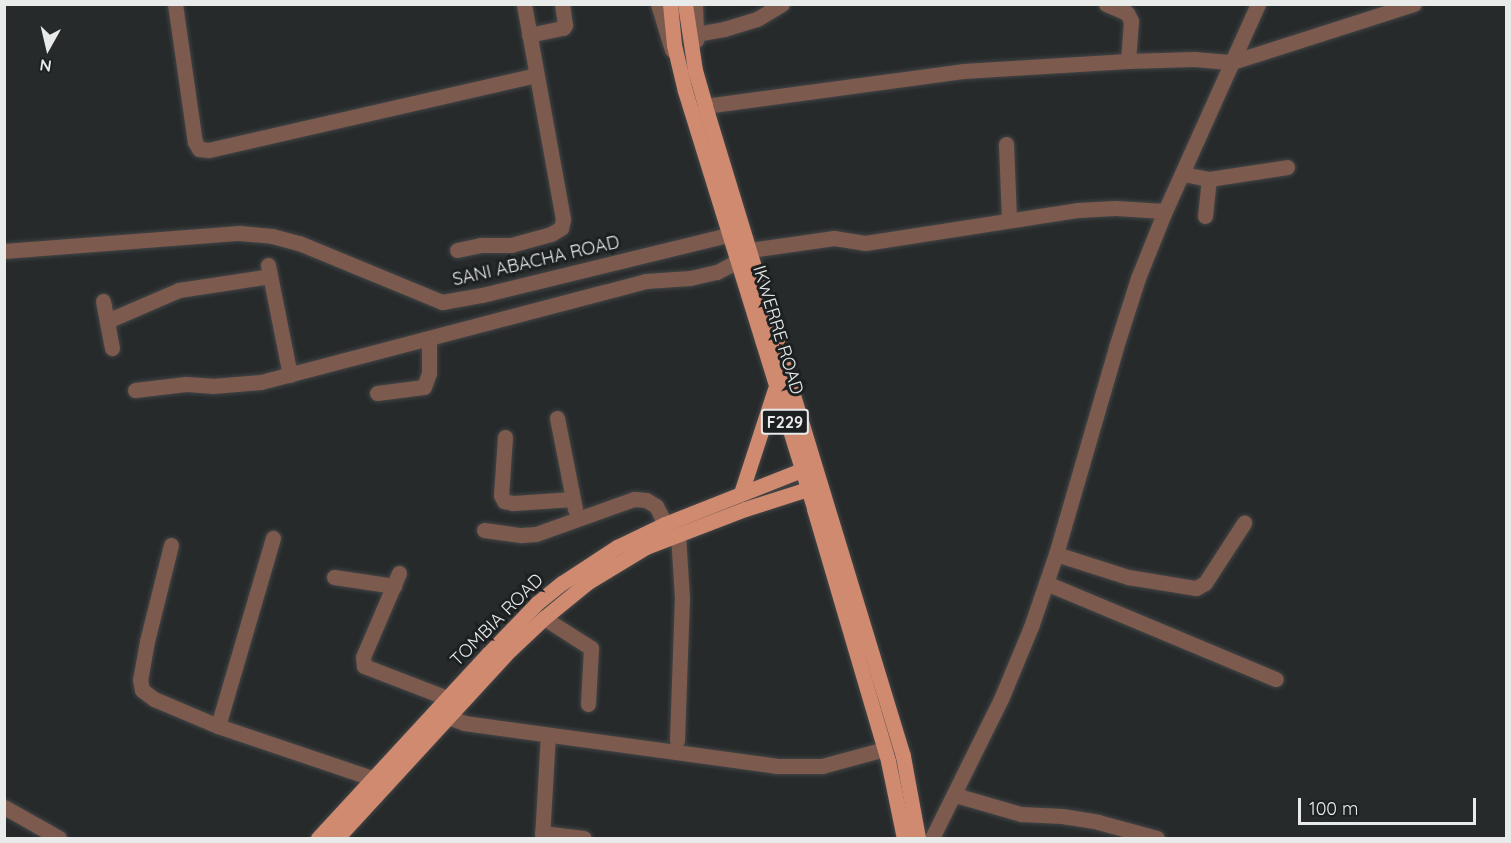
<!DOCTYPE html>
<html>
<head>
<meta charset="utf-8">
<style>
	body { margin:0 }
	#map { position:relative; width:1511px; height:843px; overflow:hidden; background:#272a2b; font-family:Quicksand,sans-serif }
	div>[style] { position:absolute }
	.roads { filter:drop-shadow(0 0 2px #424546) drop-shadow(0 0 2px #424546) }
	.minor>* { height:15px; margin:-7.5px; padding:0 7.5px; transform-origin:7.5px; border-radius:7.5px; background:#7d5a4e }
	.major>* { height:15px; margin:-7.5px; padding:0 7.5px; transform-origin:7.5px; border-radius:7.5px; background:#d08a70 }
	span { translate:-50% -50%; white-space:nowrap; text-align:center; line-height:1.15; -webkit-text-stroke:6px #1d2021; paint-order:stroke }
	.shield-label span { padding:2px 4px; background:#1d2021; border:2px solid; border-radius:4px; -webkit-text-stroke-width:0 }
	.shield-label { font-size:16px; color:#e9ebeb; font-weight:700 }
	.street-label { font-size:18px; color:#e9ebeb }
	.frame { position:absolute; inset:0; border:6px solid #e9ebeb; pointer-events:none }
	.north { position:absolute; left:18px; top:18px; width:60px; height:60px; -webkit-text-stroke:4px #1d2021; paint-order:stroke; rotate:188deg; font-size:16px; font-weight:700; line-height:24px; text-align:center; color:#e9ebeb }
	.north::after { content:''; display:block; margin:auto; width:21px; height:27px; background:#e9ebeb; clip-path:polygon(50% 0,100% 100%,50% 72%,0 100%) }
	.scale { position:absolute; left:1298px; top:798px; width:178px; height:27px; box-sizing:border-box; border:3px solid #e9ebeb; border-top:0; padding-left:8px; font-size:18px; line-height:21px; white-space:nowrap; color:#e9ebeb; -webkit-text-stroke:4px #1d2021; paint-order:stroke }
</style>
</head>
<body>
<div id="map">
	<div class="roads">
		<div class="minor">
			<i style="left:175px;top:4px;width:139px;rotate:81.8deg"></i>
			<i style="left:195px;top:142px;width:8px;rotate:60deg"></i>
			<i style="left:199px;top:149px;width:10px;rotate:6deg"></i>
			<i style="left:209px;top:150px;width:335px;rotate:-12.9deg"></i>
			<i style="left:658px;top:4px;width:48px;rotate:73.1deg"></i>
			<i style="left:695px;top:4px;width:36px;rotate:88deg"></i>
			<i style="left:1106px;top:4px;width:23px;rotate:23deg"></i>
			<i style="left:1127px;top:13px;width:9px;rotate:63deg"></i>
			<i style="left:1131px;top:21px;width:40px;rotate:94.3deg"></i>
			<i style="left:696px;top:34px;width:28px;rotate:-10deg"></i>
			<i style="left:724px;top:29px;width:34px;rotate:-17deg"></i>
			<i style="left:757px;top:19px;width:29px;rotate:-31deg"></i>
			<i style="left:529px;top:35px;width:35px;rotate:-12deg"></i>
			<i style="left:563px;top:28px;width:4px;rotate:-56deg"></i>
			<i style="left:565px;top:25px;width:21px;rotate:-98deg"></i>
			<i style="left:705px;top:106px;width:260px;rotate:-7.7deg"></i>
			<i style="left:963px;top:71px;width:165px;rotate:-3.5deg"></i>
			<i style="left:1128px;top:61px;width:66px;rotate:-1.7deg"></i>
			<i style="left:1194px;top:59px;width:38px;rotate:5deg"></i>
			<i style="left:1232px;top:62px;width:191px;rotate:-17.7deg"></i>
			<i style="left:1006px;top:144px;width:76px;rotate:87.7deg"></i>
			<i style="left:1183px;top:174px;width:26px;rotate:11deg"></i>
			<i style="left:1209px;top:179px;width:79px;rotate:-8.7deg"></i>
			<i style="left:1205px;top:216px;width:37px;rotate:-84deg"></i>
			<i style="left:457px;top:250px;width:25px;rotate:-12deg"></i>
			<i style="left:481px;top:245px;width:30px"></i>
			<i style="left:511px;top:245px;width:41px;rotate:-15.4deg"></i>
			<i style="left:551px;top:234px;width:12px;rotate:-31deg"></i>
			<i style="left:561px;top:228px;width:9px;rotate:-77deg"></i>
			<i style="left:563px;top:219px;width:219px;rotate:-100.3deg"></i>
			<i style="left:750px;top:250px;width:85px;rotate:-8.1deg"></i>
			<i style="left:834px;top:238px;width:31px;rotate:9deg"></i>
			<i style="left:865px;top:243px;width:216px;rotate:-8.8deg"></i>
			<i style="left:1078px;top:210px;width:37px;rotate:-3deg"></i>
			<i style="left:1115px;top:208px;width:50px;rotate:3.4deg"></i>
			<i style="left:4px;top:251px;width:236px;rotate:-4.4deg"></i>
			<i style="left:239px;top:233px;width:33px;rotate:5deg"></i>
			<i style="left:272px;top:236px;width:28px;rotate:15deg"></i>
			<i style="left:299px;top:243px;width:155px;rotate:22.4deg"></i>
			<i style="left:442px;top:302px;width:41px;rotate:-9.9deg"></i>
			<i style="left:482px;top:295px;width:253px;rotate:-13.7deg"></i>
			<i style="left:268px;top:265px;width:112px;rotate:78.7deg"></i>
			<i style="left:103px;top:301px;width:48px;rotate:79.2deg"></i>
			<i style="left:107px;top:321px;width:78px;rotate:-23.3deg"></i>
			<i style="left:179px;top:290px;width:92px;rotate:-8.7deg"></i>
			<i style="left:135px;top:390px;width:51px;rotate:-6.7deg"></i>
			<i style="left:186px;top:384px;width:26px;rotate:4deg"></i>
			<i style="left:212px;top:386px;width:49px;rotate:-4.7deg"></i>
			<i style="left:261px;top:382px;width:398px;rotate:-14.7deg"></i>
			<i style="left:646px;top:281px;width:44px;rotate:-3.9deg"></i>
			<i style="left:690px;top:278px;width:28px;rotate:-13deg"></i>
			<i style="left:717px;top:272px;width:21px;rotate:-28deg"></i>
			<i style="left:377px;top:393px;width:47px;rotate:-7.3deg"></i>
			<i style="left:424px;top:387px;width:15px;rotate:-70deg"></i>
			<i style="left:429px;top:373px;width:34px;rotate:-90deg"></i>
			<i style="left:557px;top:418px;width:93px;rotate:78.8deg"></i>
			<i style="left:505px;top:437px;width:58px;rotate:93.9deg"></i>
			<i style="left:501px;top:495px;width:7px;rotate:63deg"></i>
			<i style="left:504px;top:501px;width:9px;rotate:13deg"></i>
			<i style="left:513px;top:503px;width:60px;rotate:-3.8deg"></i>
			<i style="left:484px;top:530px;width:37px;rotate:8deg"></i>
			<i style="left:521px;top:535px;width:15px;rotate:-4deg"></i>
			<i style="left:536px;top:534px;width:104px;rotate:-19.7deg"></i>
			<i style="left:634px;top:499px;width:12px;rotate:5deg"></i>
			<i style="left:646px;top:500px;width:12px;rotate:31deg"></i>
			<i style="left:656px;top:506px;width:20px;rotate:63deg"></i>
			<i style="left:171px;top:545px;width:99px;rotate:104deg"></i>
			<i style="left:147px;top:641px;width:39px;rotate:100deg"></i>
			<i style="left:140px;top:679px;width:11px;rotate:80deg"></i>
			<i style="left:142px;top:690px;width:15px;rotate:37deg"></i>
			<i style="left:154px;top:699px;width:69px;rotate:22.9deg"></i>
			<i style="left:218px;top:726px;width:174px;rotate:18.7deg"></i>
			<i style="left:1056px;top:554px;width:76px;rotate:17.7deg"></i>
			<i style="left:1128px;top:577px;width:69px;rotate:9.2deg"></i>
			<i style="left:1196px;top:588px;width:10px;rotate:-29deg"></i>
			<i style="left:1205px;top:583px;width:72px;rotate:-57deg"></i>
			<i style="left:399px;top:573px;width:91px;rotate:113.2deg"></i>
			<i style="left:363px;top:657px;width:9px;rotate:84deg"></i>
			<i style="left:364px;top:666px;width:101px;rotate:21deg"></i>
			<i style="left:334px;top:577px;width:61px;rotate:8.5deg"></i>
			<i style="left:1046px;top:583px;width:249px;rotate:22.7deg"></i>
			<i style="left:544px;top:618px;width:56px;rotate:32.6deg"></i>
			<i style="left:591px;top:648px;width:56px;rotate:93.1deg"></i>
			<i style="left:437px;top:713px;width:29px;rotate:20deg"></i>
			<i style="left:464px;top:723px;width:315px;rotate:7.8deg"></i>
			<i style="left:776px;top:766px;width:46px"></i>
			<i style="left:822px;top:766px;width:65px;rotate:-15.1deg"></i>
			<i style="left:218px;top:726px;width:196px;rotate:-73.7deg"></i>
			<i style="left:677px;top:740px;width:142px;rotate:-88deg"></i>
			<i style="left:682px;top:598px;width:64px;rotate:-93.6deg"></i>
			<i style="left:955px;top:795px;width:69px;rotate:16.1deg"></i>
			<i style="left:1021px;top:814px;width:41px;rotate:2.8deg"></i>
			<i style="left:1062px;top:816px;width:36px;rotate:9deg"></i>
			<i style="left:1098px;top:822px;width:61px;rotate:15.2deg"></i>
			<i style="left:4px;top:807px;width:63px;rotate:29.4deg"></i>
			<i style="left:542px;top:833px;width:42px;rotate:6.8deg"></i>
			<i style="left:542px;top:838px;width:103px;rotate:-86.7deg"></i>
			<i style="left:932px;top:838px;width:155px;rotate:-63.6deg"></i>
			<i style="left:1001px;top:699px;width:78px;rotate:-67.4deg"></i>
			<i style="left:1031px;top:627px;width:77px;rotate:-71.1deg"></i>
			<i style="left:1056px;top:554px;width:216px;rotate:-73.8deg"></i>
			<i style="left:1116px;top:347px;width:72px;rotate:-72.3deg"></i>
			<i style="left:1138px;top:278px;width:72px;rotate:-68.1deg"></i>
			<i style="left:1165px;top:211px;width:227px;rotate:-65.8deg"></i>
		</div>
		<div class="major">
			<i style="left:670px;top:4px;width:41px;rotate:84.4deg"></i>
			<i style="left:674px;top:45px;width:47px;rotate:76.6deg"></i>
			<i style="left:685px;top:91px;width:437px;rotate:72.8deg"></i>
			<i style="left:814px;top:509px;width:263px;rotate:73.6deg"></i>
			<i style="left:888px;top:761px;width:79px;rotate:78.3deg"></i>
			<i style="left:685px;top:4px;width:67px;rotate:81.4deg"></i>
			<i style="left:695px;top:70px;width:37px;rotate:74deg"></i>
			<i style="left:705px;top:106px;width:679px;rotate:73.06deg"></i>
			<i style="left:903px;top:756px;width:83px;rotate:79.6deg"></i>
			<i style="left:741px;top:493px;width:109px;rotate:-71.9deg"></i>
			<i style="left:318px;top:838px;width:251px;rotate:-47.3deg"></i>
			<i style="left:488px;top:654px;width:71px;rotate:-46.1deg"></i>
			<i style="left:537px;top:603px;width:32px;rotate:-39deg"></i>
			<i style="left:562px;top:583px;width:66px;rotate:-33.2deg"></i>
			<i style="left:617px;top:547px;width:53px;rotate:-25.6deg"></i>
			<i style="left:665px;top:524px;width:155px;rotate:-21.6deg"></i>
			<i style="left:337px;top:838px;width:255px;rotate:-47.4deg"></i>
			<i style="left:510px;top:650px;width:47px;rotate:-43.3deg"></i>
			<i style="left:544px;top:618px;width:57px;rotate:-39.3deg"></i>
			<i style="left:588px;top:582px;width:68px;rotate:-31.1deg"></i>
			<i style="left:646px;top:547px;width:106px;rotate:-21deg"></i>
			<i style="left:745px;top:509px;width:72px;rotate:-17.7deg"></i>
		</div>
	</div>
	<div class="shield-label">
		<span style="left:785px;top:422px">F229</span>
	</div>
	<div class="street-label">
		<span style="left:536px;top:261px;rotate:-13deg">SANI ABACHA ROAD</span>
		<span style="left:778px;top:330px;rotate:73deg">IKWERRE ROAD</span>
		<span style="left:497px;top:620px;rotate:-45deg">TOMBIA ROAD</span>
	</div>
	<div class="frame"></div>
	<div class="north">N</div>
	<div class="scale">100 m</div>
</div>
</body>
</html>
